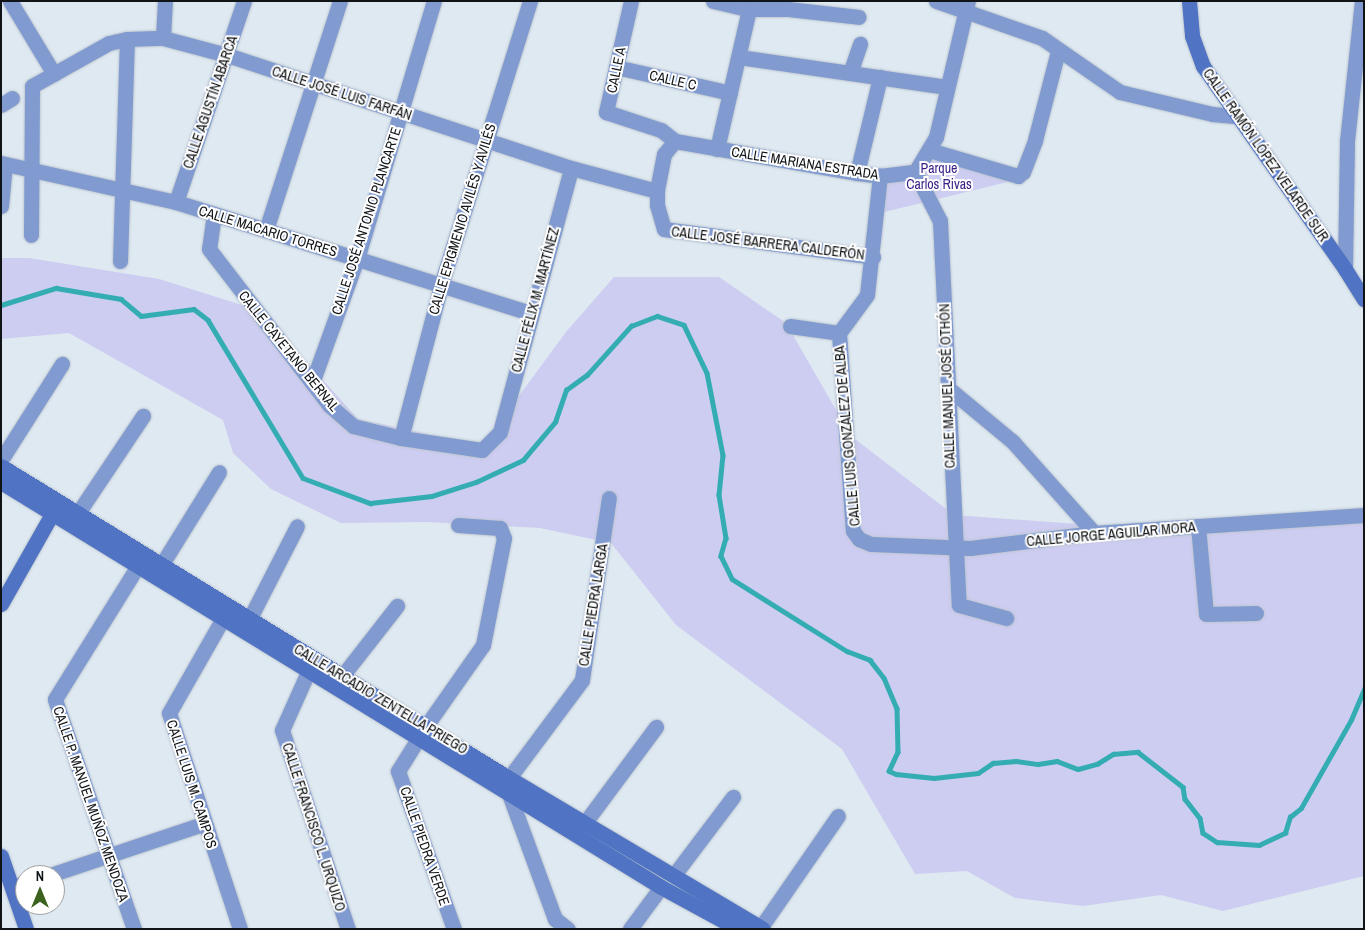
<!DOCTYPE html>
<html>
<head>
<meta charset="utf-8">
<style>
	body { margin:0 }
	#map { position:relative; width:1365px; height:930px; overflow:hidden; background:#dfe9f2; font-family:"Archivo Narrow",sans-serif }
	div>[style] { position:absolute }
	.green>* { inset:0; background:#cdccf1 }
	.stream>* { height:4.5px; margin:-2.25px; padding:0 2.25px; transform-origin:2.25px; border-radius:2.25px; background:#33adb2 }
	.roads { filter:drop-shadow(0 0 1px #bec7cf) drop-shadow(0 0 1px #bec7cf) }
	.street>* { height:15px; margin:-7.5px; padding:0 7.5px; transform-origin:7.5px; border-radius:7.5px; background:#819bd1 }
	.secondary>* { height:15px; margin:-7.5px; padding:0 7.5px; transform-origin:7.5px; border-radius:7.5px; background:#5074c3 }
	span { translate:-50% -50%; white-space:nowrap; text-align:center; line-height:1.15; -webkit-text-stroke:4px #fff; paint-order:stroke }
	.street-label { font-size:14px; color:#111417 }
	.park-label { font-size:14px; color:#381f86 }
	.frame { position:absolute; inset:0; border:2px solid #111417; pointer-events:none }
	.north { position:absolute; left:15px; top:865px; width:50px; height:50px; box-sizing:border-box; background:#fff; border:1px solid #a0a1a2; border-radius:50%; rotate:0deg; font-size:14px; font-weight:700; line-height:20px; text-align:center; color:#111417 }
	.north::after { content:''; display:block; margin:auto; width:18px; height:22px; background:#3b631f; clip-path:polygon(50% 0,100% 100%,50% 72%,0 100%) }
</style>
</head>
<body>
<div id="map">
	<div class="green">
		<i style="clip-path:polygon(930px 151px,1012px 181px,876px 214px,881px 177px,914px 175px)"></i>
		<i style="clip-path:polygon(1px 258px,29px 258px,159px 279px,261px 311px,358px 419px,482px 446px,566px 332px,614px 277px,719px 277px,786px 323px,851px 436px,954px 515px,1161px 530px,1364px 519px,1364px 876px,1223px 911px,1161px 895px,1083px 906px,1015px 898px,967px 871px,915px 874px,842px 749px,676px 625px,611px 543px,540px 528px,427px 522px,341px 523px,271px 489px,233px 453px,223px 420px,69px 333px,1px 339px)"></i>
	</div>
	<div class="stream">
		<i style="left:1px;top:305px;width:58px;rotate:-17.2deg"></i>
		<i style="left:56px;top:288px;width:66px;rotate:9.6deg"></i>
		<i style="left:121px;top:299px;width:26px;rotate:40deg"></i>
		<i style="left:141px;top:316px;width:53px;rotate:-7.5deg"></i>
		<i style="left:194px;top:309px;width:18px;rotate:38deg"></i>
		<i style="left:208px;top:320px;width:184px;rotate:59deg"></i>
		<i style="left:303px;top:478px;width:72px;rotate:20.5deg"></i>
		<i style="left:370px;top:503px;width:62px;rotate:-6.4deg"></i>
		<i style="left:432px;top:496px;width:46px;rotate:-17.7deg"></i>
		<i style="left:476px;top:482px;width:52px;rotate:-25.1deg"></i>
		<i style="left:523px;top:460px;width:50px;rotate:-49.9deg"></i>
		<i style="left:555px;top:422px;width:34px;rotate:-71deg"></i>
		<i style="left:566px;top:390px;width:26px;rotate:-36deg"></i>
		<i style="left:587px;top:375px;width:66px;rotate:-48.1deg"></i>
		<i style="left:631px;top:326px;width:28px;rotate:-21deg"></i>
		<i style="left:657px;top:316px;width:28px;rotate:18deg"></i>
		<i style="left:684px;top:325px;width:53px;rotate:64.4deg"></i>
		<i style="left:707px;top:373px;width:84px;rotate:79deg"></i>
		<i style="left:723px;top:455px;width:40px;rotate:95.7deg"></i>
		<i style="left:719px;top:495px;width:44px;rotate:80.8deg"></i>
		<i style="left:726px;top:538px;width:19px;rotate:106deg"></i>
		<i style="left:721px;top:556px;width:25px;rotate:64deg"></i>
		<i style="left:732px;top:579px;width:136px;rotate:32.1deg"></i>
		<i style="left:847px;top:651px;width:25px;rotate:21deg"></i>
		<i style="left:870px;top:660px;width:23px;rotate:52deg"></i>
		<i style="left:884px;top:678px;width:33px;rotate:67deg"></i>
		<i style="left:897px;top:708px;width:44px;rotate:88.7deg"></i>
		<i style="left:898px;top:752px;width:21px;rotate:115deg"></i>
		<i style="left:889px;top:771px;width:8px;rotate:23deg"></i>
		<i style="left:896px;top:774px;width:38px;rotate:6deg"></i>
		<i style="left:934px;top:778px;width:44px;rotate:-6.5deg"></i>
		<i style="left:978px;top:773px;width:18px;rotate:-34deg"></i>
		<i style="left:993px;top:763px;width:23px;rotate:-5deg"></i>
		<i style="left:1016px;top:761px;width:22px;rotate:8deg"></i>
		<i style="left:1038px;top:764px;width:19px;rotate:-9deg"></i>
		<i style="left:1057px;top:761px;width:22px;rotate:21deg"></i>
		<i style="left:1078px;top:769px;width:20px;rotate:-15deg"></i>
		<i style="left:1097px;top:764px;width:19px;rotate:-32deg"></i>
		<i style="left:1113px;top:754px;width:25px;rotate:-5deg"></i>
		<i style="left:1138px;top:752px;width:57px;rotate:37.9deg"></i>
		<i style="left:1183px;top:787px;width:12px;rotate:81deg"></i>
		<i style="left:1185px;top:799px;width:24px;rotate:52deg"></i>
		<i style="left:1200px;top:818px;width:15px;rotate:79deg"></i>
		<i style="left:1203px;top:833px;width:17px;rotate:33deg"></i>
		<i style="left:1217px;top:842px;width:42px;rotate:4.1deg"></i>
		<i style="left:1259px;top:845px;width:29px;rotate:-25deg"></i>
		<i style="left:1285px;top:833px;width:17px;rotate:-73deg"></i>
		<i style="left:1290px;top:817px;width:14px;rotate:-39deg"></i>
		<i style="left:1301px;top:808px;width:101px;rotate:-60.4deg"></i>
		<i style="left:1351px;top:720px;width:34px;rotate:-67deg"></i>
	</div>
	<div class="roads">
		<div class="street">
			<i style="left:10px;top:1px;width:85px;rotate:58.9deg"></i>
			<i style="left:631px;top:1px;width:114px;rotate:102.7deg"></i>
			<i style="left:606px;top:112px;width:58px;rotate:18.1deg"></i>
			<i style="left:661px;top:130px;width:18px;rotate:38deg"></i>
			<i style="left:713px;top:1px;width:37px;rotate:13deg"></i>
			<i style="left:749px;top:9px;width:39px"></i>
			<i style="left:788px;top:9px;width:71px;rotate:6.4deg"></i>
			<i style="left:936px;top:1px;width:112px;rotate:19.2deg"></i>
			<i style="left:1042px;top:38px;width:95px;rotate:34.7deg"></i>
			<i style="left:1120px;top:92px;width:95px;rotate:13.4deg"></i>
			<i style="left:1212px;top:114px;width:25px;rotate:5deg"></i>
			<i style="left:163px;top:38px;width:37px;rotate:-87deg"></i>
			<i style="left:739px;top:57px;width:210px;rotate:8.2deg"></i>
			<i style="left:616px;top:67px;width:117px;rotate:12.8deg"></i>
			<i style="left:850px;top:73px;width:31px;rotate:-71deg"></i>
			<i style="left:1px;top:105px;width:13px;rotate:-32deg"></i>
			<i style="left:675px;top:141px;width:185px;rotate:10deg"></i>
			<i style="left:857px;top:173px;width:23px;rotate:7deg"></i>
			<i style="left:880px;top:176px;width:35px;rotate:-7deg"></i>
			<i style="left:915px;top:172px;width:41px;rotate:-59deg"></i>
			<i style="left:936px;top:137px;width:140px;rotate:-76.8deg"></i>
			<i style="left:675px;top:141px;width:17px;rotate:130deg"></i>
			<i style="left:664px;top:154px;width:38px;rotate:101deg"></i>
			<i style="left:657px;top:191px;width:14px;rotate:90deg"></i>
			<i style="left:657px;top:205px;width:25px;rotate:74deg"></i>
			<i style="left:664px;top:229px;width:211px;rotate:7.6deg"></i>
			<i style="left:717px;top:149px;width:152px;rotate:-77.1deg"></i>
			<i style="left:929px;top:150px;width:93px;rotate:16.3deg"></i>
			<i style="left:1018px;top:176px;width:6px;rotate:-39deg"></i>
			<i style="left:1023px;top:172px;width:34px;rotate:-69deg"></i>
			<i style="left:1035px;top:140px;width:92px;rotate:-75.5deg"></i>
			<i style="left:1px;top:163px;width:179px;rotate:12.6deg"></i>
			<i style="left:176px;top:202px;width:372px;rotate:17.4deg"></i>
			<i style="left:915px;top:172px;width:55px;rotate:63deg"></i>
			<i style="left:940px;top:221px;width:384px;rotate:87.2deg"></i>
			<i style="left:959px;top:605px;width:49px;rotate:15.5deg"></i>
			<i style="left:857px;top:173px;width:99px;rotate:-76.5deg"></i>
			<i style="left:176px;top:202px;width:212px;rotate:-71.3deg"></i>
			<i style="left:1px;top:206px;width:42px;rotate:-84.6deg"></i>
			<i style="left:214px;top:214px;width:35px;rotate:98deg"></i>
			<i style="left:209px;top:249px;width:197px;rotate:52.4deg"></i>
			<i style="left:329px;top:405px;width:32px;rotate:41deg"></i>
			<i style="left:353px;top:426px;width:49px;rotate:14deg"></i>
			<i style="left:401px;top:438px;width:82px;rotate:8.4deg"></i>
			<i style="left:482px;top:450px;width:25px;rotate:-45deg"></i>
			<i style="left:500px;top:432px;width:273px;rotate:-74.9deg"></i>
			<i style="left:266px;top:230px;width:241px;rotate:-72.1deg"></i>
			<i style="left:31px;top:235px;width:149px;rotate:-89.6deg"></i>
			<i style="left:32px;top:86px;width:88px;rotate:-29.2deg"></i>
			<i style="left:109px;top:43px;width:18px;rotate:-13deg"></i>
			<i style="left:127px;top:39px;width:36px;rotate:-2deg"></i>
			<i style="left:163px;top:38px;width:66px;rotate:14.9deg"></i>
			<i style="left:227px;top:55px;width:362px;rotate:18.2deg"></i>
			<i style="left:571px;top:168px;width:89px;rotate:15deg"></i>
			<i style="left:120px;top:261px;width:222px;rotate:-88.2deg"></i>
			<i style="left:1345px;top:269px;width:128px;rotate:-89.1deg"></i>
			<i style="left:1347px;top:141px;width:141px;rotate:-83.9deg"></i>
			<i style="left:790px;top:326px;width:49px;rotate:8.1deg"></i>
			<i style="left:839px;top:333px;width:47px;rotate:-53.6deg"></i>
			<i style="left:867px;top:295px;width:120px;rotate:-83.8deg"></i>
			<i style="left:839px;top:333px;width:198px;rotate:86deg"></i>
			<i style="left:853px;top:531px;width:10px;rotate:53deg"></i>
			<i style="left:859px;top:539px;width:13px;rotate:23deg"></i>
			<i style="left:871px;top:544px;width:99px;rotate:2.3deg"></i>
			<i style="left:970px;top:548px;width:125px;rotate:-6.9deg"></i>
			<i style="left:1094px;top:533px;width:271px;rotate:-3.8deg"></i>
			<i style="left:312px;top:383px;width:132px;rotate:-70.1deg"></i>
			<i style="left:357px;top:259px;width:269px;rotate:-73.4deg"></i>
			<i style="left:948px;top:388px;width:85px;rotate:39.7deg"></i>
			<i style="left:1013px;top:442px;width:122px;rotate:48.3deg"></i>
			<i style="left:401px;top:438px;width:158px;rotate:-75.3deg"></i>
			<i style="left:441px;top:285px;width:298px;rotate:-72.6deg"></i>
			<i style="left:1px;top:460px;width:114px;rotate:-57.6deg"></i>
			<i style="left:78px;top:513px;width:117px;rotate:-56.2deg"></i>
			<i style="left:1198px;top:526px;width:88px;rotate:84.8deg"></i>
			<i style="left:1206px;top:614px;width:50px;rotate:-1.1deg"></i>
			<i style="left:162px;top:564px;width:108px;rotate:-58.2deg"></i>
			<i style="left:250px;top:618px;width:103px;rotate:-62.9deg"></i>
			<i style="left:222px;top:620px;width:107px;rotate:119.7deg"></i>
			<i style="left:169px;top:713px;width:227px;rotate:71.8deg"></i>
			<i style="left:308px;top:672px;width:64px;rotate:114.1deg"></i>
			<i style="left:282px;top:730px;width:210px;rotate:71.7deg"></i>
			<i style="left:343px;top:675px;width:88px;rotate:-52deg"></i>
			<i style="left:426px;top:726px;width:99px;rotate:-54.9deg"></i>
			<i style="left:483px;top:645px;width:109px;rotate:-78.9deg"></i>
			<i style="left:504px;top:538px;width:11px;rotate:-112deg"></i>
			<i style="left:500px;top:528px;width:42px;rotate:-175.9deg"></i>
			<i style="left:418px;top:739px;width:38px;rotate:122deg"></i>
			<i style="left:398px;top:771px;width:168px;rotate:70.5deg"></i>
			<i style="left:509px;top:778px;width:122px;rotate:-53.3deg"></i>
			<i style="left:582px;top:680px;width:184px;rotate:-81.6deg"></i>
			<i style="left:509px;top:794px;width:133px;rotate:69.8deg"></i>
			<i style="left:555px;top:919px;width:16px;rotate:38deg"></i>
			<i style="left:578px;top:832px;width:131px;rotate:-53.4deg"></i>
			<i style="left:50px;top:875px;width:163px;rotate:-18.5deg"></i>
			<i style="left:674px;top:875px;width:98px;rotate:-52.9deg"></i>
			<i style="left:12px;top:887px;width:14px;rotate:-17deg"></i>
			<i style="left:761px;top:927px;width:135px;rotate:-55.3deg"></i>
			<i style="left:134px;top:929px;width:243px;rotate:-109deg"></i>
			<i style="left:55px;top:699px;width:168px;rotate:-58.1deg"></i>
			<i style="left:630px;top:929px;width:52px;rotate:-53.6deg"></i>
		</div>
		<div class="secondary">
			<i style="left:1189px;top:1px;width:35px;rotate:85deg"></i>
			<i style="left:1192px;top:36px;width:32px;rotate:70deg"></i>
			<i style="left:1203px;top:66px;width:248px;rotate:55deg"></i>
			<i style="left:1345px;top:269px;width:36px;rotate:58deg"></i>
			<i style="left:1px;top:466px;width:596px;rotate:31.56deg"></i>
			<i style="left:509px;top:778px;width:295px;rotate:30.7deg"></i>
			<i style="left:1px;top:482px;width:774px;rotate:31.53deg"></i>
			<i style="left:661px;top:887px;width:88px;rotate:28.6deg"></i>
			<i style="left:1px;top:604px;width:103px;rotate:-60.5deg"></i>
			<i style="left:1px;top:856px;width:77px;rotate:71.1deg"></i>
		</div>
	</div>
	<div class="street-label">
		<span style="left:616px;top:70px;rotate:-78deg">CALLE A</span>
		<span style="left:673px;top:80px;rotate:13deg">CALLE C</span>
		<span style="left:342px;top:93px;rotate:18deg">CALLE JOSÉ LUIS FARFÁN</span>
		<span style="left:210px;top:102px;rotate:-71deg">CALLE AGUSTÍN ABARCA</span>
		<span style="left:1266px;top:155px;rotate:55deg">CALLE RAMÓN LÓPEZ VELARDE SUR</span>
		<span style="left:805px;top:163px;rotate:9deg">CALLE MARIANA ESTRADA</span>
		<span style="left:462px;top:219px;rotate:-73deg">CALLE EPIGMENIO AVILÉS Y AVILÉS</span>
		<span style="left:366px;top:221px;rotate:-72deg">CALLE JOSÉ ANTONIO PLANCARTE</span>
		<span style="left:268px;top:231px;rotate:17deg">CALLE MACARIO TORRES</span>
		<span style="left:768px;top:243px;rotate:7deg">CALLE JOSÉ BARRERA CALDERÓN</span>
		<span style="left:535px;top:300px;rotate:-75deg">CALLE FÉLIX M. MARTÍNEZ</span>
		<span style="left:289px;top:351px;rotate:51deg">CALLE CAYETANO BERNAL</span>
		<span style="left:947px;top:386px;rotate:-92deg">CALLE MANUEL JOSÉ OTHÓN</span>
		<span style="left:847px;top:436px;rotate:-95deg">CALLE LUIS GONZÁLEZ DE ALBA</span>
		<span style="left:1111px;top:534px;rotate:-5deg">CALLE JORGE AGUILAR MORA</span>
		<span style="left:593px;top:605px;rotate:-81deg">CALLE PIEDRA LARGA</span>
		<span style="left:381px;top:699px;rotate:31deg">CALLE ARCADIO ZENTELLA PRIEGO</span>
		<span style="left:192px;top:784px;rotate:72deg">CALLE LUIS M. CAMPOS</span>
		<span style="left:91px;top:804px;rotate:71deg">CALLE P. MANUEL MUÑOZ MENDOZA</span>
		<span style="left:314px;top:827px;rotate:72deg">CALLE FRANCISCO L. URQUIZO</span>
		<span style="left:425px;top:846px;rotate:71deg">CALLE PIEDRA VERDE</span>
	</div>
	<div class="park-label">
		<span style="left:939px;top:176px">Parque<br>Carlos Rivas</span>
	</div>
	<div class="frame"></div>
	<div class="north">N</div>
</div>
</body>
</html>
